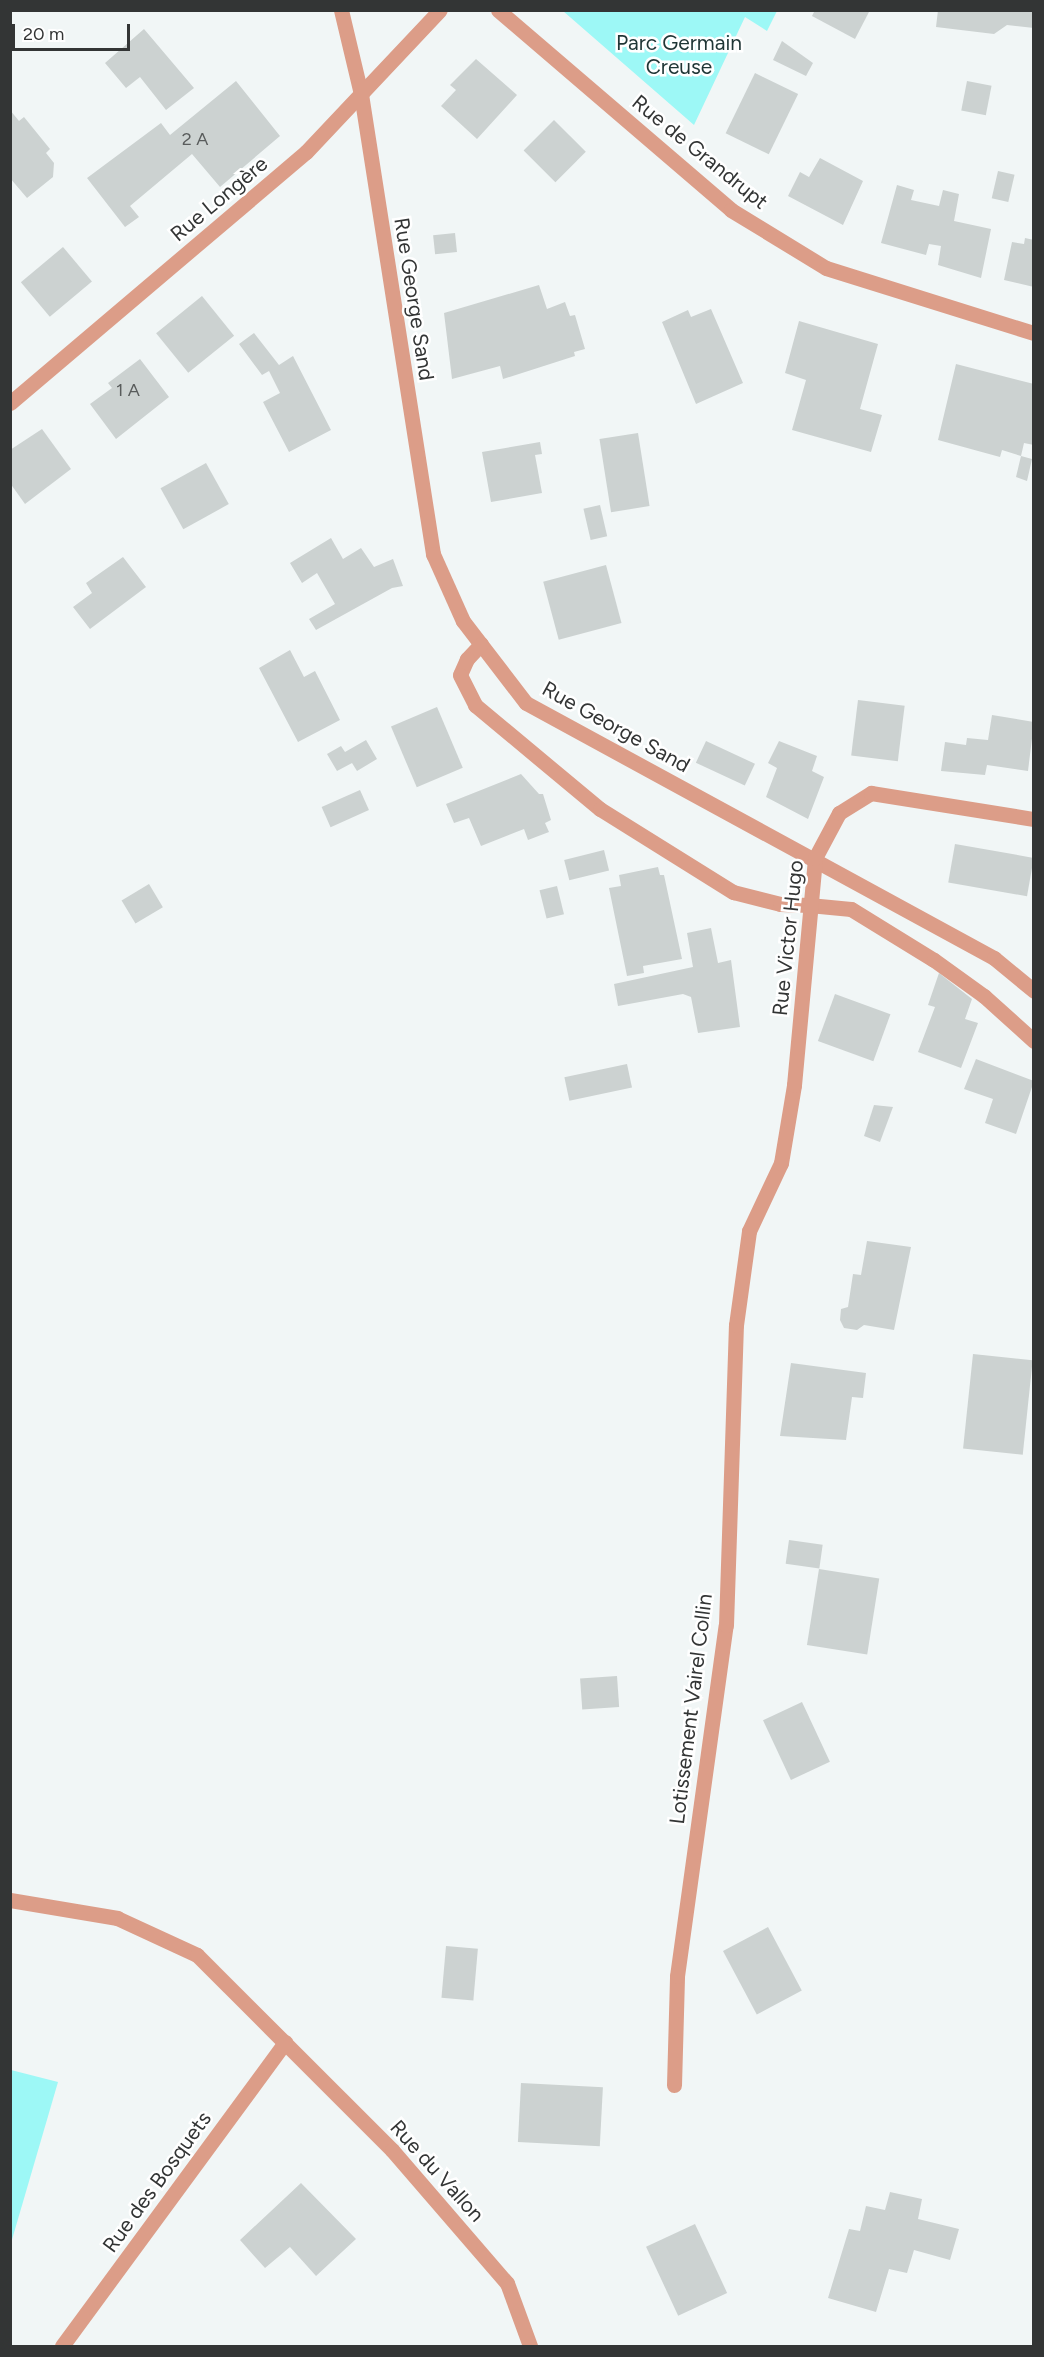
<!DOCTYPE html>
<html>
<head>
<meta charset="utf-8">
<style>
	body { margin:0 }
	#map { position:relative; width:1044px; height:2357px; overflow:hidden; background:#f1f6f6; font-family:Figtree,sans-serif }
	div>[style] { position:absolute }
	.green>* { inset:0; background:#9df8f6 }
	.building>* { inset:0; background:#ccd2d1; transform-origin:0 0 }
	.service>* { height:15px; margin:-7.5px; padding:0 7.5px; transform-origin:7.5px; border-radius:7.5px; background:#dc9d88 }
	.minor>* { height:15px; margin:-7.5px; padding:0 7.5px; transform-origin:7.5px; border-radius:7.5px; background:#dc9d88 }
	span { translate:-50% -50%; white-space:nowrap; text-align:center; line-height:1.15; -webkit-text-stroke:5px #fff; paint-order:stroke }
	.number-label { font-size:18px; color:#595c5c }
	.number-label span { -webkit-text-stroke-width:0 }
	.park-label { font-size:21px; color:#1f3636 }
	.street-label { font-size:21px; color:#333535 }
	.frame { position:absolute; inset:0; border:12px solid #333535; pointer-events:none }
	.scale { position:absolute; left:12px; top:24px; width:118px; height:27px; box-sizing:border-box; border:3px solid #333535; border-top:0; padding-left:8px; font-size:18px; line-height:21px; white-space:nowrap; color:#333535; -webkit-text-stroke:4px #fff; paint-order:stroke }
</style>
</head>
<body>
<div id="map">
	<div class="green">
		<i style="clip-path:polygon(563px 11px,777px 11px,767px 31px,745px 17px,694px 125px)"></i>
		<i style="clip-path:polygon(11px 2070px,58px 2082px,11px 2243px,10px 2070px)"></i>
	</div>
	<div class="building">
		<i style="clip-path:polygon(815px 10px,870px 10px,855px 39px,812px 16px)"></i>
		<i style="clip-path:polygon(938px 10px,1034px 10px,1034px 28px,1007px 25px,994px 34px,936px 27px)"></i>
		<i style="clip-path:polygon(144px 29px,194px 88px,166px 110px,140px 77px,126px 88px,105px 63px)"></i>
		<i style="clip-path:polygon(782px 41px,813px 63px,806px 76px,773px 60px)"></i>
		<i style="clip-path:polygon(476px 59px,517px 95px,477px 139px,441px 106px,456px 90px,450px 85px)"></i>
		<i style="left:755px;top:73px;width:48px;height:67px;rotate:26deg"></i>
		<i style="clip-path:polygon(236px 81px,280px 136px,220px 187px,192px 154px,130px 206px,139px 217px,125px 227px,87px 178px,161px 123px,170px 135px)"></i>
		<i style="left:967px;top:81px;width:25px;height:30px;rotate:11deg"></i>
		<i style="clip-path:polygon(10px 110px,19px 121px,24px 117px,50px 149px,46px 153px,54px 163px,53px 177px,27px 198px,10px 178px)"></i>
		<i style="left:554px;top:120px;width:45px;height:43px;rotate:45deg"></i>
		<i style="clip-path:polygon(820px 158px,863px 181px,843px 225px,788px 196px,800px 172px,809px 177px)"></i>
		<i style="left:998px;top:171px;width:17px;height:28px;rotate:13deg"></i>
		<i style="clip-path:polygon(897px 185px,914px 190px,911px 200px,939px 206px,943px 190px,959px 194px,954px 221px,991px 229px,981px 278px,938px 265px,941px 246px,929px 244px,926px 255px,881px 243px)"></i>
		<i style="left:455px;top:233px;width:19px;height:22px;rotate:84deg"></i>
		<i style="clip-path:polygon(1025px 238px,1034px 240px,1034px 287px,1004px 280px,1012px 242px,1024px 244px)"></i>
		<i style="left:63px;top:247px;width:45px;height:55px;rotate:50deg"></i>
		<i style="clip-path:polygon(539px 285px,547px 309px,565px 302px,570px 316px,575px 315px,585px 349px,574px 352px,575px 356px,503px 379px,500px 366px,452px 379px,444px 313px)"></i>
		<i style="left:202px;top:296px;width:51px;height:59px;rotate:51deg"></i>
		<i style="clip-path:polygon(711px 309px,743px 383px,696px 404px,662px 322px,688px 310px,691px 317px)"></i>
		<i style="clip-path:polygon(799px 321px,878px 344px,860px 409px,882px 415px,871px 452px,792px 430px,806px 380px,785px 373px)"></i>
		<i style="clip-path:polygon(254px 333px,279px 365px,293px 356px,331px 430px,289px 452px,263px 402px,280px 393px,269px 371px,262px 375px,239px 344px)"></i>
		<i style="clip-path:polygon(140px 359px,169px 397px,116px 439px,90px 404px,112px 388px,108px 383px)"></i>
		<i style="clip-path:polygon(956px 364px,1034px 384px,1034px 445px,1024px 443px,1021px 456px,1032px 459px,1027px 481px,1016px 477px,1021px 456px,1002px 450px,1000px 457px,938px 440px)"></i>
		<i style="clip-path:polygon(42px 429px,71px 469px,25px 504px,10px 483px,10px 450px)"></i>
		<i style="left:638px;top:433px;width:74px;height:39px;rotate:81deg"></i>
		<i style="clip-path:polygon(540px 442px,542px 454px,535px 455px,542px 493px,491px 502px,482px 452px)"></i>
		<i style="left:206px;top:463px;width:47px;height:52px;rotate:61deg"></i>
		<i style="left:600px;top:505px;width:32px;height:17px;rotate:77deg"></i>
		<i style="clip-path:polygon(331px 538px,343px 559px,361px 548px,374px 567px,393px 559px,403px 586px,392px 588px,316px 630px,309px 619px,335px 604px,317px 573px,302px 583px,290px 563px)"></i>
		<i style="clip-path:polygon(123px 557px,146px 587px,90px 629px,73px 607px,92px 593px,86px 583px)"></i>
		<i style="left:606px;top:565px;width:60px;height:65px;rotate:75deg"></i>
		<i style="clip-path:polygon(290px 650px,304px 677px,315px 671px,340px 720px,298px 742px,259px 668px)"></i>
		<i style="left:858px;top:700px;width:47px;height:56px;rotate:7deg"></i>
		<i style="left:437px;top:707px;width:66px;height:50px;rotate:67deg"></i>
		<i style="clip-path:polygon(992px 715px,1034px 722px,1028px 771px,987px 765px,985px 775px,941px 771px,945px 742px,966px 745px,967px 738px,988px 740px)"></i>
		<i style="clip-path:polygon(366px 740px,377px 759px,357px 771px,352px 763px,337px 771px,327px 754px,341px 746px,345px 752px)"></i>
		<i style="left:706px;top:741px;width:54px;height:24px;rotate:25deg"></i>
		<i style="clip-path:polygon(779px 741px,817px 756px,812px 771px,824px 777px,808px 819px,766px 797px,777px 768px,768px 763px)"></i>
		<i style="clip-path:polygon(521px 774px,539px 794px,543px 794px,551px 820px,545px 823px,549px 832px,528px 840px,524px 829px,481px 846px,469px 818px,454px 823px,446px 804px)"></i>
		<i style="left:360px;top:790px;width:22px;height:42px;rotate:66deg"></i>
		<i style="left:955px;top:844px;width:80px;height:39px;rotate:10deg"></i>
		<i style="left:604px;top:850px;width:21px;height:41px;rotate:76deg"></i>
		<i style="clip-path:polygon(658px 867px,660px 875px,664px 875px,682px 959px,643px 966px,644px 973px,627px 976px,609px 888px,621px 886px,619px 875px)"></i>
		<i style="left:149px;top:884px;width:27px;height:32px;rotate:59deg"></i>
		<i style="left:557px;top:886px;width:29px;height:18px;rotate:76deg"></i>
		<i style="clip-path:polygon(711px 928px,718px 963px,731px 960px,740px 1027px,698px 1033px,691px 997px,683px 994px,618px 1006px,614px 984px,693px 967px,687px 933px)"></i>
		<i style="clip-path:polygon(939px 973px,972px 999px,965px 1019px,978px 1023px,961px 1068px,918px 1052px,935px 1007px,928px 1005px)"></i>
		<i style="left:835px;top:994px;width:59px;height:50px;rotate:20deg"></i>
		<i style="clip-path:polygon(976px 1059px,1034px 1081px,1016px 1134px,985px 1123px,993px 1099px,964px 1089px)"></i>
		<i style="left:627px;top:1064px;width:24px;height:64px;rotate:78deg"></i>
		<i style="clip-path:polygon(874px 1105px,893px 1107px,880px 1142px,864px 1136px)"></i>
		<i style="clip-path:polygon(867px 1241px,911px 1247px,894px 1330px,864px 1325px,857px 1330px,844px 1328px,840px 1320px,841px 1309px,848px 1307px,853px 1274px,861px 1275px)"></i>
		<i style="left:973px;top:1354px;width:60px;height:95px;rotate:6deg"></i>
		<i style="clip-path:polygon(791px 1363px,866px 1373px,863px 1398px,852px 1397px,846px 1440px,780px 1436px)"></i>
		<i style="left:789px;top:1540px;width:34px;height:24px;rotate:8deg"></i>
		<i style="left:819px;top:1569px;width:61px;height:77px;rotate:9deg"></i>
		<i style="left:617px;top:1676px;width:31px;height:37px;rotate:86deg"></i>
		<i style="left:802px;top:1702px;width:66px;height:43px;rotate:65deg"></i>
		<i style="left:768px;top:1927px;width:72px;height:51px;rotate:62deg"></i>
		<i style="left:446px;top:1946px;width:32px;height:52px;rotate:5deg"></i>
		<i style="left:521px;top:2083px;width:82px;height:59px;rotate:3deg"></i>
		<i style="clip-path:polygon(301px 2183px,356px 2239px,316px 2276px,290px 2247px,265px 2268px,240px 2240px)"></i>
		<i style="clip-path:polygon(890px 2192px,922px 2199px,918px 2219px,959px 2229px,950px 2260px,914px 2250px,907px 2273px,889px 2269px,876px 2312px,828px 2298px,849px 2229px,860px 2231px,866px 2206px,885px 2210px)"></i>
		<i style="left:695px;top:2224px;width:76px;height:54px;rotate:65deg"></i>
	</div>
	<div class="service">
		<i style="left:809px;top:905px;width:42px;rotate:5.4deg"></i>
		<i style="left:851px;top:909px;width:97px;rotate:31.6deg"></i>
		<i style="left:934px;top:960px;width:62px;rotate:35.8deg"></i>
		<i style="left:984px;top:996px;width:67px;rotate:42deg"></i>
	</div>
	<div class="minor">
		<i style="left:341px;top:10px;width:86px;rotate:76.6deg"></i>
		<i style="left:361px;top:94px;width:466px;rotate:81.1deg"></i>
		<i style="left:433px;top:554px;width:73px;rotate:65.9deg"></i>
		<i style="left:463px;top:621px;width:103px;rotate:52.5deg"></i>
		<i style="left:526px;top:703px;width:533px;rotate:28.58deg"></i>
		<i style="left:994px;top:958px;width:52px;rotate:39.5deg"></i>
		<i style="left:498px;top:10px;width:307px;rotate:40.6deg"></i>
		<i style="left:731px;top:210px;width:111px;rotate:31.4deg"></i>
		<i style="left:826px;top:268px;width:218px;rotate:17.4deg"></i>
		<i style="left:10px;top:403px;width:388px;rotate:-40.3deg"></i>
		<i style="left:306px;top:152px;width:195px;rotate:-46.7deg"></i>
		<i style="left:481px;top:644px;width:21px;rotate:133deg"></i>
		<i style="left:467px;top:659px;width:17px;rotate:114deg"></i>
		<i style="left:460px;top:675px;width:34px;rotate:63deg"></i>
		<i style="left:475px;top:705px;width:163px;rotate:39.8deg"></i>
		<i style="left:600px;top:809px;width:157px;rotate:32deg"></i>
		<i style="left:733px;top:892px;width:49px;rotate:14.3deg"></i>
		<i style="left:780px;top:904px;width:29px;rotate:2deg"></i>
		<i style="left:10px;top:1900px;width:109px;rotate:9.5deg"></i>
		<i style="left:117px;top:1918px;width:88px;rotate:24.8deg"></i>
		<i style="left:197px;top:1955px;width:276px;rotate:45deg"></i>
		<i style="left:392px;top:2150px;width:176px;rotate:49.2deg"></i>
		<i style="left:507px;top:2283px;width:67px;rotate:69.9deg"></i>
		<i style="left:674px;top:2085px;width:109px;rotate:-88.4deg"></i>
		<i style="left:677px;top:1976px;width:354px;rotate:-82.1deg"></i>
		<i style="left:726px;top:1625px;width:300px;rotate:-88.1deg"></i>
		<i style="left:736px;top:1325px;width:95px;rotate:-82.1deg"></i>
		<i style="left:749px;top:1231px;width:75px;rotate:-64.8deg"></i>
		<i style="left:781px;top:1163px;width:79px;rotate:-80.5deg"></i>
		<i style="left:794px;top:1085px;width:228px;rotate:-84.7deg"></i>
		<i style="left:815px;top:858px;width:51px;rotate:-61.9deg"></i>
		<i style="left:839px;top:813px;width:38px;rotate:-32deg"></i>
		<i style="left:871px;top:793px;width:165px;rotate:9.1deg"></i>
		<i style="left:62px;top:2346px;width:377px;rotate:-53.7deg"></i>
	</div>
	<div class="number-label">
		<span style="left:195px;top:139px">2 A</span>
		<span style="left:128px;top:390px">1 A</span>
	</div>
	<div class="park-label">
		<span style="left:679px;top:55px">Parc Germain<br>Creuse</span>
	</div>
	<div class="street-label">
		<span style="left:700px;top:152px;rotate:39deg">Rue de Grandrupt</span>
		<span style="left:219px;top:199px;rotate:-40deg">Rue Longère</span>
		<span style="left:414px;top:299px;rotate:81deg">Rue George Sand</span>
		<span style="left:616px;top:727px;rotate:29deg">Rue George Sand</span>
		<span style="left:788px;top:938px;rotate:-84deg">Rue Victor Hugo</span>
		<span style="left:691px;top:1709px;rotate:-83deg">Lotissement Vairel Collin</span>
		<span style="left:437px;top:2171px;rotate:48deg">Rue du Vallon</span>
		<span style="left:157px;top:2182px;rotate:-54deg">Rue des Bosquets</span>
	</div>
	<div class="frame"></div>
	<div class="scale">20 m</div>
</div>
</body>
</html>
